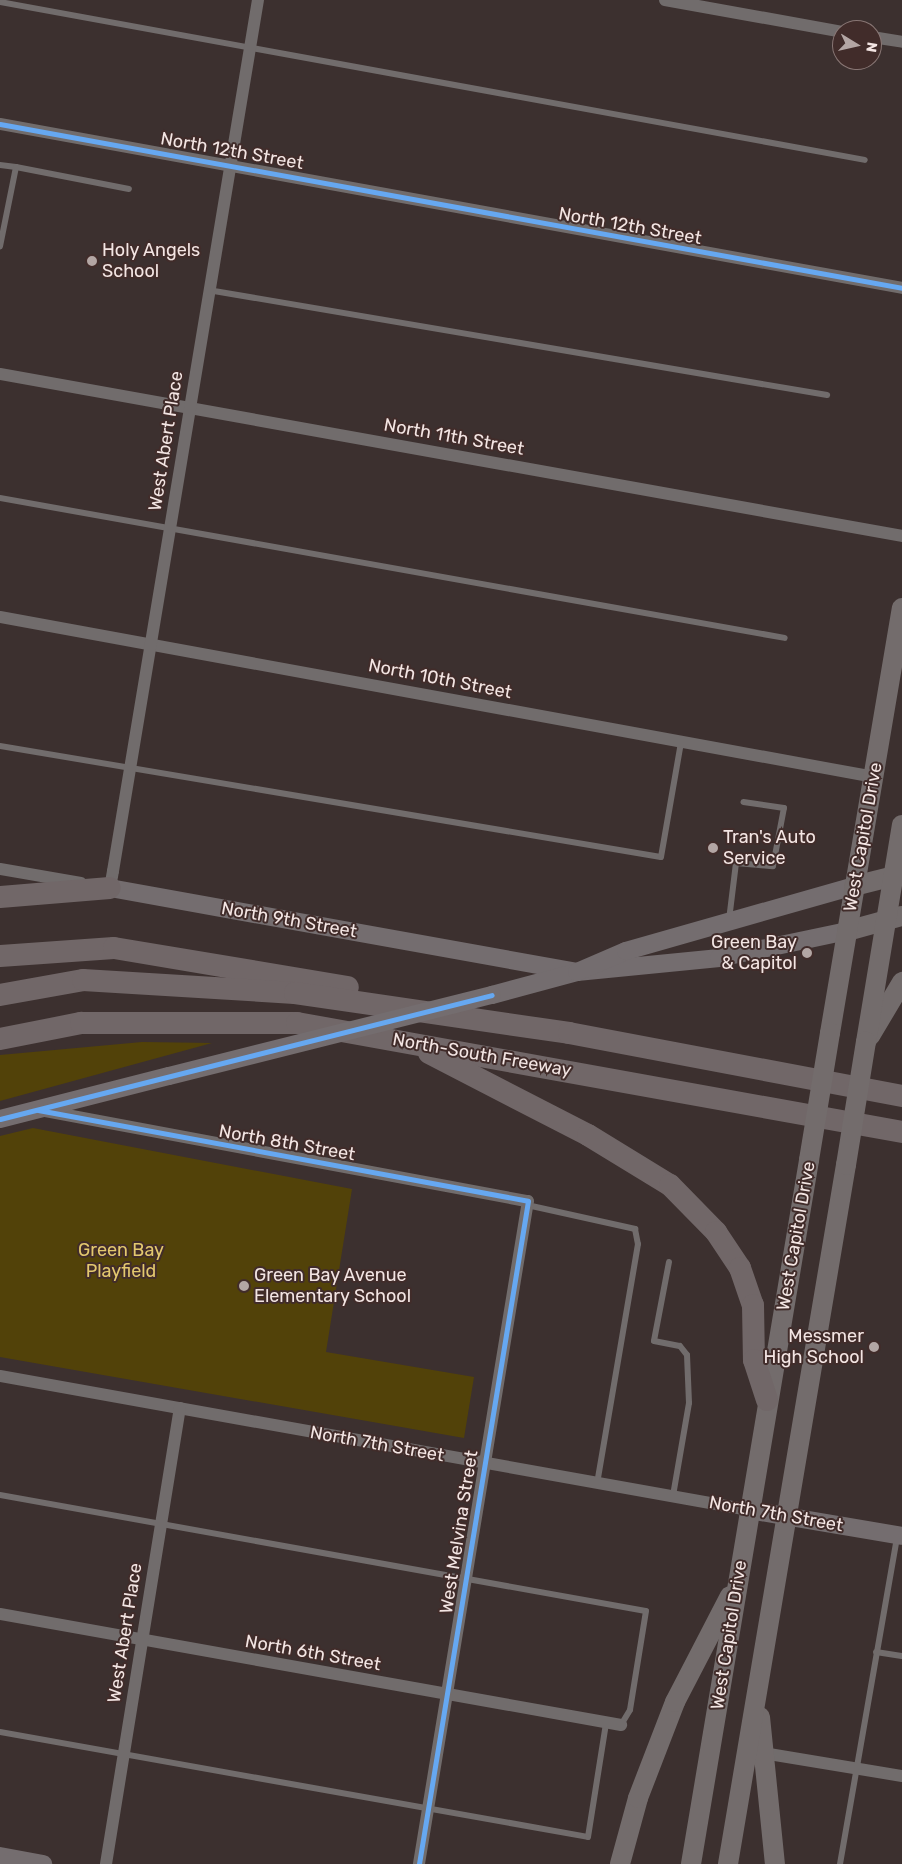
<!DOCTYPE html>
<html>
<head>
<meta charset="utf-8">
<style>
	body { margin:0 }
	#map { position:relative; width:902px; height:1864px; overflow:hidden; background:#3c302f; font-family:Rubik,sans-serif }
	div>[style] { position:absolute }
	.green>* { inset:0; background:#524209 }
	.lane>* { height:6px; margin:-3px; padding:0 3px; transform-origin:3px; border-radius:3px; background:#716c6c }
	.street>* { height:12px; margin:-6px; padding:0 6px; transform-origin:6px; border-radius:6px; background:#716c6c }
	.secondary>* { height:18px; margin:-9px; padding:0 9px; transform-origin:9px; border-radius:9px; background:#746d6f }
	.primary>* { height:20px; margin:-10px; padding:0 10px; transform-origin:10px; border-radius:10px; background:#736c6c }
	.highway>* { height:22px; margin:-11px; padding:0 11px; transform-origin:11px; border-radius:11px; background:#716768 }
	.secondary-bridge>* { height:18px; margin:-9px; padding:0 9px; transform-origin:9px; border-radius:9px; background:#746d6f }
	.primary-bridge>* { height:20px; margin:-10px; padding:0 10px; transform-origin:10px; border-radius:10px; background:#736c6c }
	.cycleway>* { height:5px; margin:-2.5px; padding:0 2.5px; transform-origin:2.5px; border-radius:2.5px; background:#66a8f1 }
	.dots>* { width:14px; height:14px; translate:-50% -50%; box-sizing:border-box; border:2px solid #412c2a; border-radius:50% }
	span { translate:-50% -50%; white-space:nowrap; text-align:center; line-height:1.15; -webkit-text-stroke:4px #412c2a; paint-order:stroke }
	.street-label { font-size:18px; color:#f3e5e3 }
	.poi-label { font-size:18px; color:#f3e5e3 }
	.left { translate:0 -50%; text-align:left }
	.right { translate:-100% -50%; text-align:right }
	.park-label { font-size:18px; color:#e3c86e }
	.north { position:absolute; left:832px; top:20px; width:50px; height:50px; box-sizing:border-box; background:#412c2a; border:1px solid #887674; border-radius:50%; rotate:99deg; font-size:14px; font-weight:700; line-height:20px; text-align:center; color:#f3e5e3 }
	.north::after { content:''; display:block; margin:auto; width:18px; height:22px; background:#b3a6a4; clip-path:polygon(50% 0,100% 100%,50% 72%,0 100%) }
</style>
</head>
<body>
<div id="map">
	<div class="green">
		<i style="clip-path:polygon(142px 1042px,212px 1043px,0 1101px,0 1055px)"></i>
		<i style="clip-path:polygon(33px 1128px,352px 1189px,326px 1352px,474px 1377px,464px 1438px,0 1357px,0 1136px)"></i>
	</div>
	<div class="lane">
		<i style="left:0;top:2px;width:879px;rotate:10.35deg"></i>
		<i style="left:0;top:165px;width:16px;rotate:7deg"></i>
		<i style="left:16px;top:167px;width:81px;rotate:101.4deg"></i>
		<i style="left:16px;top:167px;width:115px;rotate:11deg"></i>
		<i style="left:208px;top:290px;width:628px;rotate:9.63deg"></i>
		<i style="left:0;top:498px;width:797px;rotate:10.11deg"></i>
		<i style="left:0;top:746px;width:670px;rotate:9.53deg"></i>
		<i style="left:661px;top:857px;width:117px;rotate:-80.1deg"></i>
		<i style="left:729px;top:920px;width:57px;rotate:-83deg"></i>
		<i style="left:736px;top:863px;width:37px;rotate:5deg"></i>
		<i style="left:773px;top:866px;width:59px;rotate:-79.3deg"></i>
		<i style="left:784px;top:808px;width:41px;rotate:-171.7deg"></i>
		<i style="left:527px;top:1205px;width:111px;rotate:12.5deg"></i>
		<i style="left:635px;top:1229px;width:15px;rotate:79deg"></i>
		<i style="left:638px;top:1244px;width:242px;rotate:99.7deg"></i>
		<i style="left:669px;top:1262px;width:80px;rotate:100.8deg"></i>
		<i style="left:654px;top:1341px;width:26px;rotate:11deg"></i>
		<i style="left:680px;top:1346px;width:11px;rotate:52deg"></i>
		<i style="left:687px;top:1355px;width:48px;rotate:87.6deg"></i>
		<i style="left:689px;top:1403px;width:94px;rotate:99.8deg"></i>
		<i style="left:0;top:1495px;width:656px;rotate:10.18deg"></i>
		<i style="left:646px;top:1611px;width:100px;rotate:99.2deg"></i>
		<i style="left:630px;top:1710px;width:17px;rotate:121deg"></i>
		<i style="left:876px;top:1652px;width:26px;rotate:9deg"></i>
		<i style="left:0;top:1732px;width:597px;rotate:10.12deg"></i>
		<i style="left:588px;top:1837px;width:115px;rotate:-81deg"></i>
		<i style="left:840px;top:1864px;width:333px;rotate:-80.1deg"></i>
	</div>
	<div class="street">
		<i style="left:665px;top:0;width:180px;rotate:10.2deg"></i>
		<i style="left:872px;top:37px;width:30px;rotate:9deg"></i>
		<i style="left:0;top:124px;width:917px;rotate:10.3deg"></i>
		<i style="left:0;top:374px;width:916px;rotate:10.18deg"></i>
		<i style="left:0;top:617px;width:889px;rotate:10.37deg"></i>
		<i style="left:0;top:869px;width:82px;rotate:9.8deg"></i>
		<i style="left:106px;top:887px;width:4px;rotate:14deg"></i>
		<i style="left:110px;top:888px;width:17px;rotate:-80deg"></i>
		<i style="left:113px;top:871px;width:883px;rotate:-80.55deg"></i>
		<i style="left:40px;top:1110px;width:496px;rotate:10.6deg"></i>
		<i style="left:528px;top:1201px;width:672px;rotate:99.34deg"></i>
		<i style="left:0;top:1376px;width:761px;rotate:10.14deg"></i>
		<i style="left:0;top:1614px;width:631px;rotate:10.13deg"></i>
		<i style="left:763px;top:1753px;width:141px;rotate:9.4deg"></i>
		<i style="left:106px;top:1864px;width:462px;rotate:-80.8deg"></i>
	</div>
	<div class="secondary">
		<i style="left:110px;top:888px;width:474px;rotate:10.2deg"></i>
		<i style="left:577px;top:972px;width:143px;rotate:-5.6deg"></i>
		<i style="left:719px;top:958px;width:131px;rotate:-11.9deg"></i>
		<i style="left:492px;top:995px;width:88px;rotate:-15.1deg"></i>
		<i style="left:577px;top:972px;width:53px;rotate:-23.2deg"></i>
		<i style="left:626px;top:951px;width:237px;rotate:-15.9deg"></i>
		<i style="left:0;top:1119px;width:174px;rotate:-14.3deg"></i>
		<i style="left:749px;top:1510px;width:155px;rotate:9.6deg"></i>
		<i style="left:0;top:1856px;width:44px;rotate:10.5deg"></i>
	</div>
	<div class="primary">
		<i style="left:854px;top:886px;width:49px;rotate:-14deg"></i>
		<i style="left:847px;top:931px;width:57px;rotate:-15.3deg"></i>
		<i style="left:830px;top:1033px;width:431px;rotate:-80.4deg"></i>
		<i style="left:870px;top:1036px;width:63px;rotate:-59.3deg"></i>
		<i style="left:866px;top:1042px;width:220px;rotate:-80.6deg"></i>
		<i style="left:760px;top:1717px;width:148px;rotate:84.2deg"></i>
		<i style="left:620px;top:1864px;width:68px;rotate:-74.7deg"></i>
		<i style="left:638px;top:1798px;width:103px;rotate:-68.9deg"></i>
		<i style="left:675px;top:1702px;width:119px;rotate:-62.6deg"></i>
		<i style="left:691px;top:1864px;width:714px;rotate:-80.48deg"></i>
		<i style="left:728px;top:1864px;width:709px;rotate:-80.42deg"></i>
	</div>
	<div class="highway">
		<i style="left:0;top:897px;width:110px;rotate:-4.7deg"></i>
		<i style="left:0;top:956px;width:114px;rotate:-4deg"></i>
		<i style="left:114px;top:948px;width:237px;rotate:9.5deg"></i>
		<i style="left:0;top:995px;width:84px;rotate:-10.2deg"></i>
		<i style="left:83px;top:980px;width:212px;rotate:3.5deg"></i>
		<i style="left:295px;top:993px;width:277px;rotate:8.3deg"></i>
		<i style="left:569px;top:1033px;width:339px;rotate:10.7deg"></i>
		<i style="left:0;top:1039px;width:83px;rotate:-11.2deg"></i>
		<i style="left:81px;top:1023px;width:216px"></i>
		<i style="left:297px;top:1023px;width:615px;rotate:10.21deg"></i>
		<i style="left:429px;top:1053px;width:179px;rotate:27.3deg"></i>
		<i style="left:588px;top:1135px;width:96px;rotate:31.4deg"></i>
		<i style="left:670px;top:1185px;width:66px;rotate:45.6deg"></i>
		<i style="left:716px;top:1232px;width:43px;rotate:56.3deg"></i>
		<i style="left:740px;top:1268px;width:39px;rotate:71deg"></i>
		<i style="left:753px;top:1305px;width:55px;rotate:89deg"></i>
		<i style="left:754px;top:1360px;width:42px;rotate:72deg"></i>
	</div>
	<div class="secondary-bridge">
		<i style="left:169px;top:1076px;width:333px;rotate:-14.1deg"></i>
	</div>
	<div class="primary-bridge">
		<i style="left:809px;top:1160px;width:129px;rotate:-80.6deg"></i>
		<i style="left:846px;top:1165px;width:125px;rotate:-80.8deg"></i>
	</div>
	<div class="cycleway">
		<i style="left:0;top:124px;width:917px;rotate:10.3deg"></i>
		<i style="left:38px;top:1110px;width:498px;rotate:10.5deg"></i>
		<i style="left:528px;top:1201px;width:672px;rotate:99.34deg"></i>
		<i style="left:0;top:1119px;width:507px;rotate:-14.15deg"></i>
	</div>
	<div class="dots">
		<i style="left:92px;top:261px;background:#b3a6a4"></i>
		<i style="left:713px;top:848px;background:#b3a6a4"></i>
		<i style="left:807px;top:953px;background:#b3a6a4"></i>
		<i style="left:244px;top:1286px;background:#b3a6a4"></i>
		<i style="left:874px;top:1347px;background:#b3a6a4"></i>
	</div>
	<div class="street-label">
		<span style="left:232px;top:151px;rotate:10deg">North 12th Street</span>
		<span style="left:630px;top:226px;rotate:10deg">North 12th Street</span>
		<span style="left:454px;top:437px;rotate:10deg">North 11th Street</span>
		<span style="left:166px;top:441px;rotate:-81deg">West Abert Place</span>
		<span style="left:440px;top:679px;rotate:11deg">North 10th Street</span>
		<span style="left:863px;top:837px;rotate:-80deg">West Capitol Drive</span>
		<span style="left:289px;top:920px;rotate:10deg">North 9th Street</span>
		<span style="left:482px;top:1055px;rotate:10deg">North-South Freeway</span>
		<span style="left:287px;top:1143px;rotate:10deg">North 8th Street</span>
		<span style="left:796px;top:1236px;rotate:-80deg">West Capitol Drive</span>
		<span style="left:377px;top:1444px;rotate:10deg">North 7th Street</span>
		<span style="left:776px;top:1514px;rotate:10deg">North 7th Street</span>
		<span style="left:459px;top:1532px;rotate:-81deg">West Melvina Street</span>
		<span style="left:125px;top:1633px;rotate:-81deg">West Abert Place</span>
		<span style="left:729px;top:1635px;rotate:-81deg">West Capitol Drive</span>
		<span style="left:313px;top:1653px;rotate:10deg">North 6th Street</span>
	</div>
	<div class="poi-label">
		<span class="left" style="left:102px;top:261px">Holy Angels<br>School</span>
		<span class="left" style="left:723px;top:848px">Tran's Auto<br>Service</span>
		<span class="right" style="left:797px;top:953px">Green Bay<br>&amp; Capitol</span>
		<span class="left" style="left:254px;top:1286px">Green Bay Avenue<br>Elementary School</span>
		<span class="right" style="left:864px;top:1347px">Messmer<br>High School</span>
	</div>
	<div class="park-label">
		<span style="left:121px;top:1261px">Green Bay<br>Playfield</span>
	</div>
	<div class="north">N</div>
</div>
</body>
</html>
